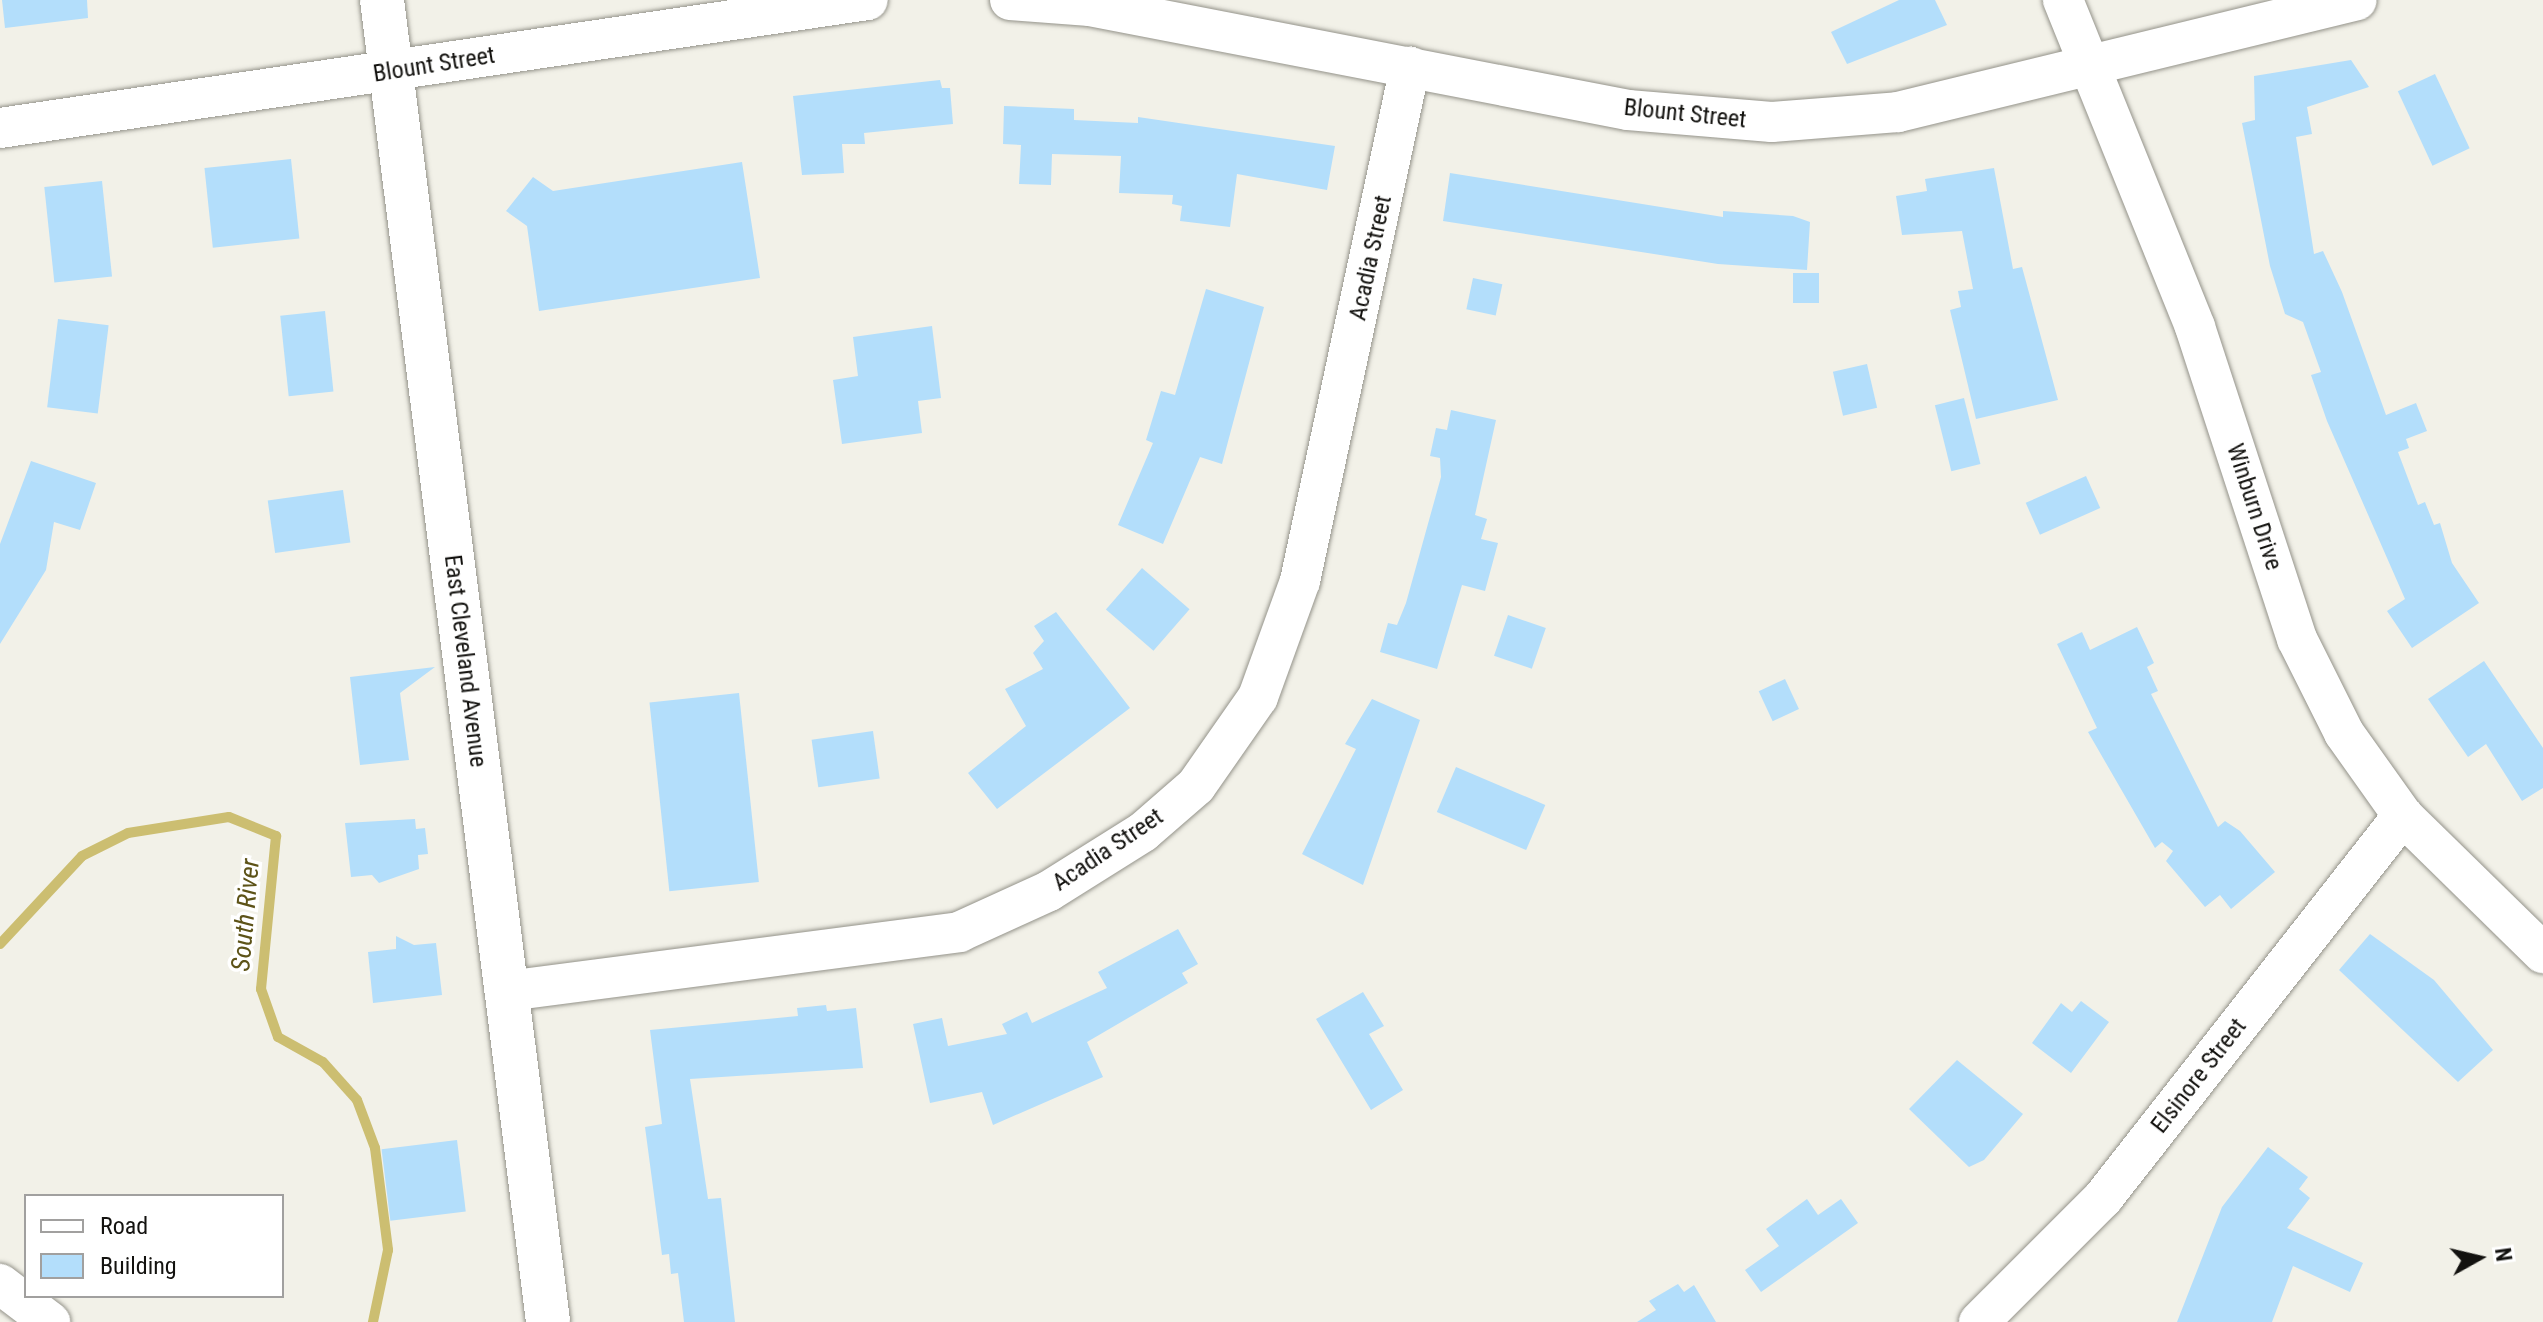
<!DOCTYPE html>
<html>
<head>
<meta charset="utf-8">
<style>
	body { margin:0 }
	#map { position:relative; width:2543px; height:1322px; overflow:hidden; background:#f2f1e8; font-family:"Roboto Condensed",sans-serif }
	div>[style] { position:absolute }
	.stream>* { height:10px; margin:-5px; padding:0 5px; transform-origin:5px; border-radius:5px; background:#ccbe71 }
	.building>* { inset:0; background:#b3defb; transform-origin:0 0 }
	.roads { filter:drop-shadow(0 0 2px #94938a) drop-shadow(0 0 2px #94938a) }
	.minor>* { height:40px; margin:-20px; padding:0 20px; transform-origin:20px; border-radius:20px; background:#fff }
	.secondary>* { height:44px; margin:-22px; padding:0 22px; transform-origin:22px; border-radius:22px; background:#fff }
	span { translate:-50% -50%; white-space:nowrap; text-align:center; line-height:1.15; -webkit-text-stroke:7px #fff; paint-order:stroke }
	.street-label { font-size:24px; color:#13120f }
	.water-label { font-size:26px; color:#5d5318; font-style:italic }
	.legend { position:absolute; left:24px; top:1194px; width:260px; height:104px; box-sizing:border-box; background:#fff; border:2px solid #a1a09f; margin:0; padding:10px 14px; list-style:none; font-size:24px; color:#13120f }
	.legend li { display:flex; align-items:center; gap:16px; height:40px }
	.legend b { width:40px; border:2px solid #a1a09f }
	.north { position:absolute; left:2439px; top:1218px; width:80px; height:80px; -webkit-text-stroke:6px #fff; paint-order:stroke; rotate:82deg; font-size:22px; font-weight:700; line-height:32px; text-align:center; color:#13120f }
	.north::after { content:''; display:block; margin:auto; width:28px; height:36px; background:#13120f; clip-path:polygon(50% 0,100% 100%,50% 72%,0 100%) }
</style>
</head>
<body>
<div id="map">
	<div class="stream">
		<i style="left:0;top:944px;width:120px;rotate:-47deg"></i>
		<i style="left:82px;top:856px;width:51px;rotate:-26.6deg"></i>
		<i style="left:128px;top:833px;width:102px;rotate:-9deg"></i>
		<i style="left:229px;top:817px;width:51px;rotate:22deg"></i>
		<i style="left:276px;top:836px;width:154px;rotate:95.6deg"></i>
		<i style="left:261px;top:989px;width:51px;rotate:70.5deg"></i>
		<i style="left:278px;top:1037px;width:51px;rotate:29.1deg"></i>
		<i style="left:323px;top:1062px;width:51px;rotate:48.2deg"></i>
		<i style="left:357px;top:1100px;width:51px;rotate:69.4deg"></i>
		<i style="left:375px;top:1148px;width:103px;rotate:82.7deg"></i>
		<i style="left:388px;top:1250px;width:74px;rotate:101.8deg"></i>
	</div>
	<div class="building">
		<i style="clip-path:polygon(2px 0,87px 0,88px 18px,5px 28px)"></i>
		<i style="clip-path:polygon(1899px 0,1935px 0,1947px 25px,1847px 64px,1831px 32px)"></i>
		<i style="clip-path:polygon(2351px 60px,2369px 87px,2307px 107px,2312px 134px,2296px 137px,2314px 254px,2323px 251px,2342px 292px,2386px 415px,2416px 403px,2427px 431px,2406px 439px,2409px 448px,2398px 452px,2418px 505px,2425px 502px,2434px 525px,2440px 523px,2452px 563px,2479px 603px,2412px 648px,2387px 611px,2405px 599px,2327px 421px,2311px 375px,2321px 372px,2303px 322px,2285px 314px,2270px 266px,2242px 123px,2255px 120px,2254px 76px)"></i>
		<i style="left:2435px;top:74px;width:82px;height:41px;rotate:65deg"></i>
		<i style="clip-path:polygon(940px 80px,942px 88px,950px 88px,953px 124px,864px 133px,865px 144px,842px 144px,844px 173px,802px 175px,793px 96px)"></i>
		<i style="clip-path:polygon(1004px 106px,1074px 109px,1074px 120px,1138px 123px,1138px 117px,1335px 146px,1327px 190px,1237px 174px,1230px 227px,1180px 221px,1182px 206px,1172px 204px,1173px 195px,1119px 193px,1121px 156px,1052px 154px,1051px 185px,1019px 184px,1021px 145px,1003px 144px)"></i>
		<i style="left:291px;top:159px;width:80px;height:87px;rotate:84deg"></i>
		<i style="clip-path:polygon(742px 162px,760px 278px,539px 311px,527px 226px,506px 211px,533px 177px,553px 191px)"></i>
		<i style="clip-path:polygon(1994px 168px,2013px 269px,2022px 267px,2058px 400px,1976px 419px,1950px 310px,1961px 307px,1958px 291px,1973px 289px,1962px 231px,1902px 235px,1896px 196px,1927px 191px,1925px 179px)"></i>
		<i style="clip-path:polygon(1450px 173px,1723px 217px,1723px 211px,1793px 216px,1810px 222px,1807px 270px,1718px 264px,1443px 221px)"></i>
		<i style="left:102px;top:181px;width:96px;height:58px;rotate:84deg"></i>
		<i style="left:1793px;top:273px;width:26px;height:30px"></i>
		<i style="left:1473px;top:278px;width:30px;height:32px;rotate:12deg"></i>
		<i style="clip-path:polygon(1206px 289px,1264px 307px,1222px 464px,1200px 457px,1163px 544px,1118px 525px,1153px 443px,1146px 440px,1161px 391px,1175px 395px)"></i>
		<i style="left:325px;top:311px;width:81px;height:45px;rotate:84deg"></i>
		<i style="left:58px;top:319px;width:51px;height:89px;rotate:7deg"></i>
		<i style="clip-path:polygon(932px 326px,941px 398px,918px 401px,922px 433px,842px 444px,833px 380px,858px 376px,853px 337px)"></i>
		<i style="left:1867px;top:364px;width:45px;height:35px;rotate:77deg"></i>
		<i style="left:1964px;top:398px;width:68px;height:30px;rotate:76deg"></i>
		<i style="clip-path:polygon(1451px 410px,1496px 420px,1475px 515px,1487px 519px,1481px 539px,1498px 543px,1485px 591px,1462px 585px,1437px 669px,1380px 652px,1388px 623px,1397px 625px,1406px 603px,1441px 477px,1440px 458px,1430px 456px,1436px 428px,1447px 430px)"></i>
		<i style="clip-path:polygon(31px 461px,96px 483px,80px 530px,54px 522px,46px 570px,0 644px,0 544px)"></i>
		<i style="left:2086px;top:476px;width:35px;height:66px;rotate:66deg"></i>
		<i style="left:343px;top:490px;width:53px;height:76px;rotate:82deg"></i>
		<i style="left:1142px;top:568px;width:63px;height:55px;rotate:41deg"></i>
		<i style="clip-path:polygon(1056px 612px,1130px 708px,997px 809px,968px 773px,1026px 726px,1005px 689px,1043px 669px,1033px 653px,1044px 641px,1034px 626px)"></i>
		<i style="left:1508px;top:615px;width:40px;height:43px;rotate:19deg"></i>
		<i style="clip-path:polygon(2137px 627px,2154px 663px,2147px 667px,2158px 691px,2151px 694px,2218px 827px,2225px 821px,2240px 831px,2275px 872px,2231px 909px,2220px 895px,2205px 907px,2166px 861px,2173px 851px,2162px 842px,2155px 848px,2088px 732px,2097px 728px,2057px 644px,2082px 632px,2090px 650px)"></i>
		<i style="clip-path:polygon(2484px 661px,2543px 748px,2543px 788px,2522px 801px,2486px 744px,2468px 757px,2428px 699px)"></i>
		<i style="clip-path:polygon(435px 667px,400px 693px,409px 760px,360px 765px,350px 677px)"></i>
		<i style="left:1785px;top:679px;width:33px;height:29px;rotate:65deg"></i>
		<i style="left:739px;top:693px;width:190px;height:90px;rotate:84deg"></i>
		<i style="clip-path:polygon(1372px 699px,1420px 720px,1363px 885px,1302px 854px,1356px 749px,1345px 744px)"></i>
		<i style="left:873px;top:731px;width:48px;height:62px;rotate:82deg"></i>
		<i style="left:1456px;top:767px;width:97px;height:49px;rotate:23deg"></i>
		<i style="clip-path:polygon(415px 819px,416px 829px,425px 828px,428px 854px,418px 855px,419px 869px,379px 883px,372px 875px,351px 877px,345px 823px)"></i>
		<i style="clip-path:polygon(1178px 929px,1198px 964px,1182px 973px,1188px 983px,1087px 1042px,1103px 1077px,993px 1125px,982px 1092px,930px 1103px,913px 1024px,942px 1018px,948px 1046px,1007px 1034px,1002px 1024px,1027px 1012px,1032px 1023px,1107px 988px,1098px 972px)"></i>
		<i style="clip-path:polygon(2370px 934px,2434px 980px,2493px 1050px,2458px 1082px,2339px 970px)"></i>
		<i style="clip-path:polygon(396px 936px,414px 945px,436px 943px,442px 995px,373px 1003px,368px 952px,396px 949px)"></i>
		<i style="clip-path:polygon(1363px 992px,1384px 1026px,1369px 1034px,1403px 1090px,1371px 1110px,1316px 1019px)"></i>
		<i style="clip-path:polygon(2081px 1001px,2109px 1022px,2071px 1073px,2032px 1043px,2061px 1003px,2072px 1012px)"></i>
		<i style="clip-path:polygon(826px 1005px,827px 1011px,856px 1008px,863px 1068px,690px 1079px,708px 1199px,721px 1198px,735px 1322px,684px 1322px,678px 1273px,671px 1274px,669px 1254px,662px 1255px,645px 1127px,662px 1124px,650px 1030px,798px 1016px,797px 1008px)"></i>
		<i style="clip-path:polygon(1957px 1060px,2023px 1114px,1984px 1160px,1969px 1167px,1909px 1109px)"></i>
		<i style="left:457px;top:1140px;width:72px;height:76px;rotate:83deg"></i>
		<i style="clip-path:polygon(2268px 1147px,2308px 1177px,2299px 1189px,2310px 1198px,2287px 1228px,2363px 1263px,2350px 1292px,2293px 1266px,2272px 1322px,2177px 1322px,2222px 1207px)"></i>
		<i style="clip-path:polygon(1807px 1199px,1818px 1215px,1841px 1199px,1858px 1223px,1761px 1292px,1745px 1270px,1779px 1246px,1766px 1229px)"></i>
		<i style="clip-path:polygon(1678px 1284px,1684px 1292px,1694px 1285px,1716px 1322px,1637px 1322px,1656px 1310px,1649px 1301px)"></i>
	</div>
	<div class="roads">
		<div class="minor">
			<i style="left:1010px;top:0;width:80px;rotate:4.3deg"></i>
			<i style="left:1090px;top:6px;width:548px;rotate:10.94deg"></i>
			<i style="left:1628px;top:110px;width:144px;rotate:4.8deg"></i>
			<i style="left:1772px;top:122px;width:126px;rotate:-4.5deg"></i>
			<i style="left:1898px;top:112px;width:472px;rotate:-13.7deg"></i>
			<i style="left:2063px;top:0;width:353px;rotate:68deg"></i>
			<i style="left:2195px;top:327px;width:328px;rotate:71.9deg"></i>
			<i style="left:2297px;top:639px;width:105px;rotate:63.4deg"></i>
			<i style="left:2344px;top:733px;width:102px;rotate:54.6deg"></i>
			<i style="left:2403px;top:816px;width:196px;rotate:44.4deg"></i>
			<i style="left:0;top:128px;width:877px;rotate:-8.39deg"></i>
			<i style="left:507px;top:991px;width:456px;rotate:-7.4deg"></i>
			<i style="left:959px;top:932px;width:99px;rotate:-24.5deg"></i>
			<i style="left:1049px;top:891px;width:111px;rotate:-32.1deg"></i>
			<i style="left:1143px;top:832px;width:70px;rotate:-41deg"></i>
			<i style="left:1196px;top:786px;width:108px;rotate:-55.1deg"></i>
			<i style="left:1258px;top:697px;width:123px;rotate:-70.1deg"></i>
			<i style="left:1300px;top:581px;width:526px;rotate:-77.92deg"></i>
			<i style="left:0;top:1284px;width:63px;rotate:37.2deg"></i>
			<i style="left:1979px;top:1322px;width:175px;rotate:-45deg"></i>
			<i style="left:2103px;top:1198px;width:486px;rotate:-51.9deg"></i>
		</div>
		<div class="secondary">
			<i style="left:382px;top:0;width:1332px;rotate:82.84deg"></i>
		</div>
	</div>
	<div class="street-label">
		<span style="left:434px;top:65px;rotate:-9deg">Blount Street</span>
		<span style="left:1685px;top:114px;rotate:6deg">Blount Street</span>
		<span style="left:1371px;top:258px;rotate:-78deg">Acadia Street</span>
		<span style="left:2254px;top:507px;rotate:72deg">Winburn Drive</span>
		<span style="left:465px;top:661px;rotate:83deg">East Cleveland Avenue</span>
		<span style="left:1108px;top:850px;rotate:-34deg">Acadia Street</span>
		<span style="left:2199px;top:1076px;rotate:-52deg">Elsinore Street</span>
	</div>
	<div class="water-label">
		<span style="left:246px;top:915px;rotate:-85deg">South River</span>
	</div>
	<ul class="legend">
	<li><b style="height:10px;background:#fff"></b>Road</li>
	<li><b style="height:22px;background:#b3defb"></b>Building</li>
	</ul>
	<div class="north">N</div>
</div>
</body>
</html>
